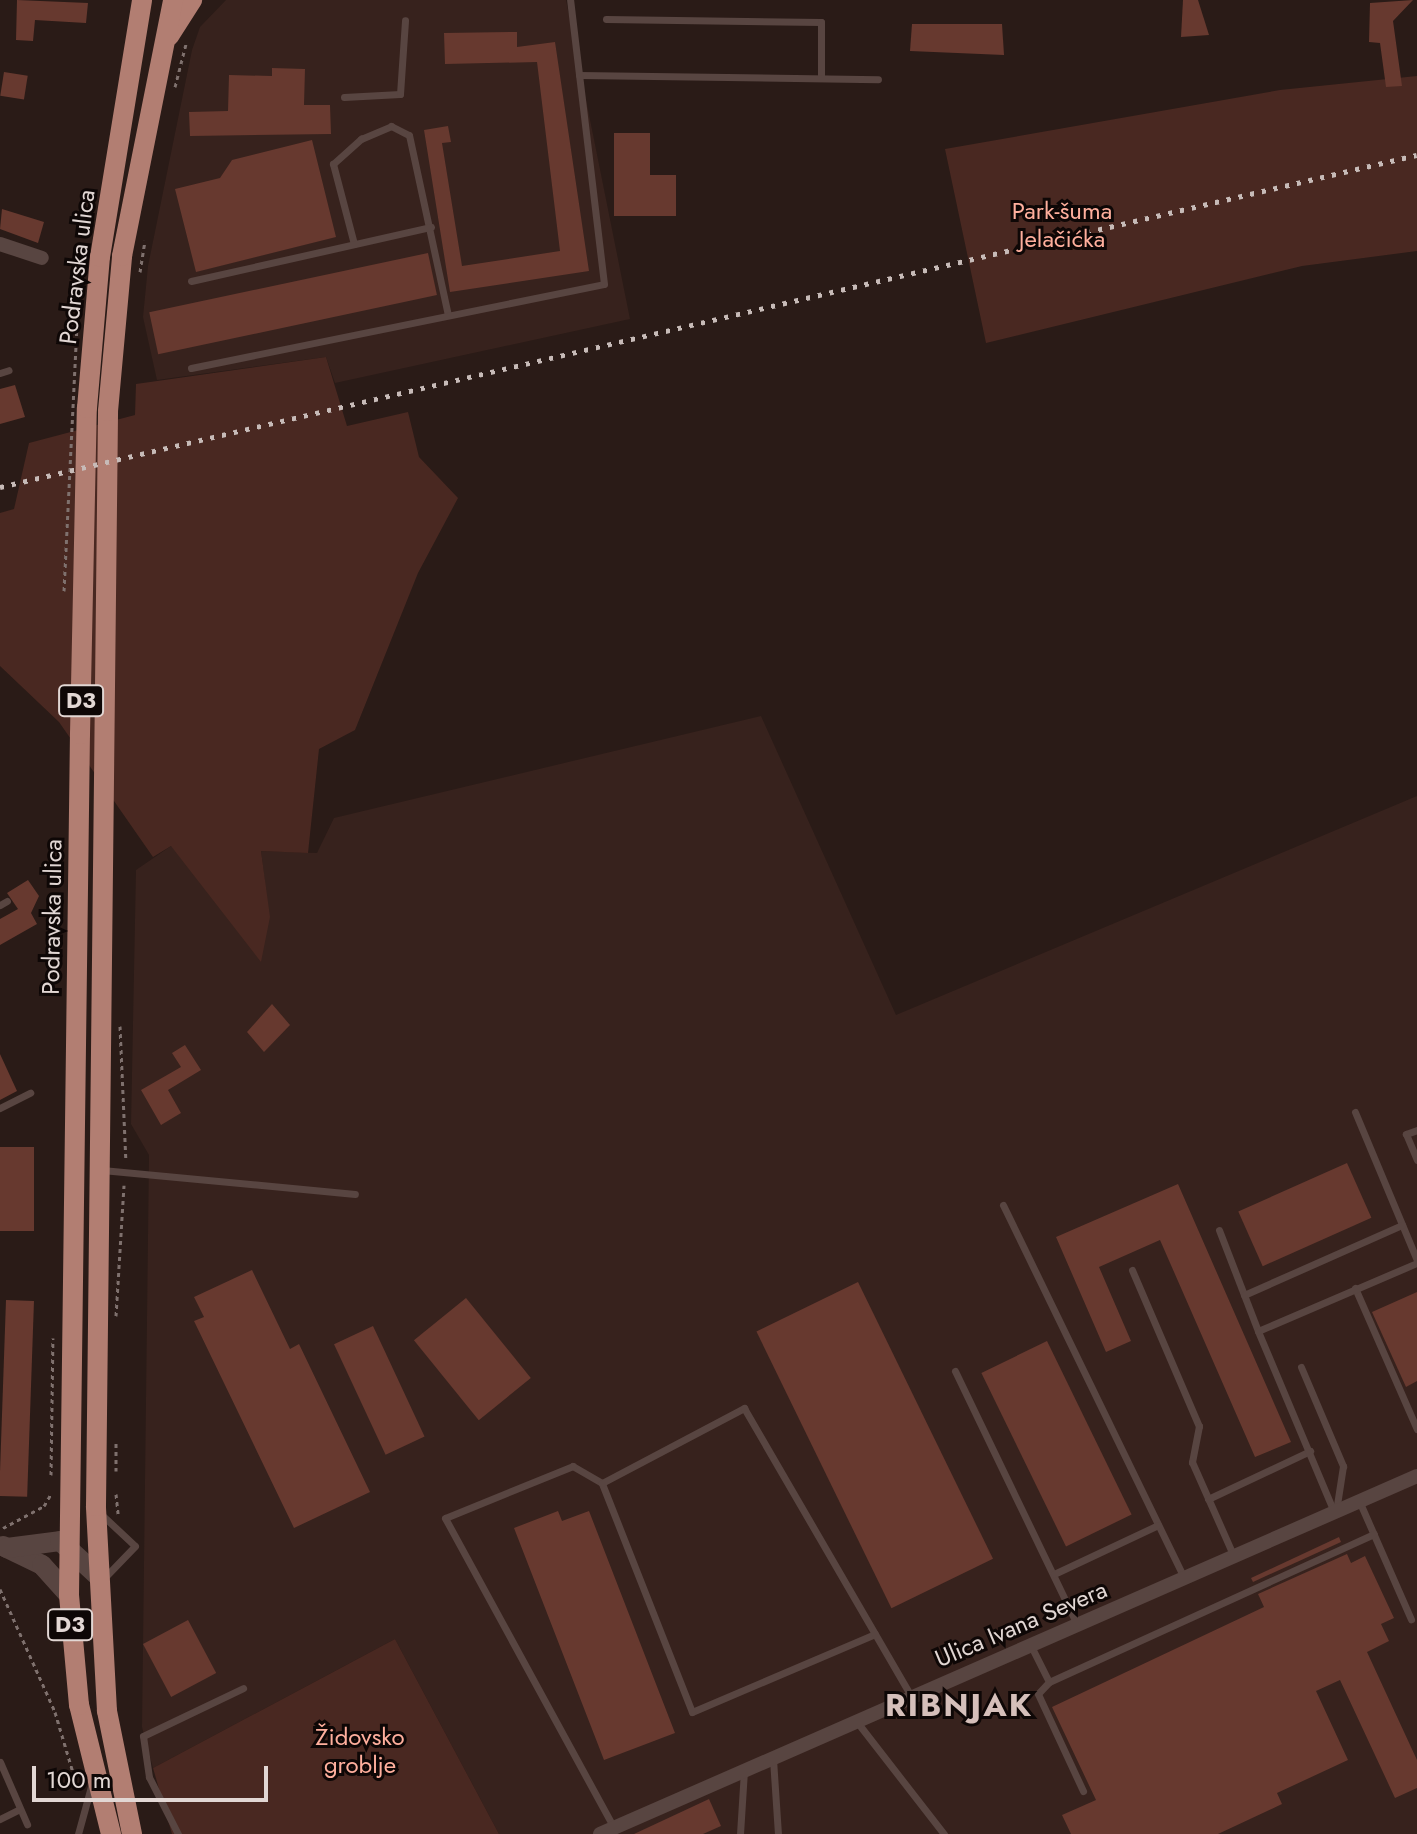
<!DOCTYPE html>
<html>
<head>
<meta charset="utf-8">
<style>
	body { margin:0 }
	#map { position:relative; width:1417px; height:1834px; overflow:hidden; background:#2a1b17; font-family:Jost,sans-serif }
	div>[style] { position:absolute }
	.built>* { inset:0; background:#37221d }
	.green>* { inset:0; background:#492821 }
	.building>* { inset:0; background:#67392f; transform-origin:0 0 }
	.path>* { height:3px; margin-top:-1.5px; transform-origin:0; background:repeating-linear-gradient(90deg,#7f716e 0 4px,transparent 0 8px) }
	.lane>* { height:7px; margin:-3.5px; padding:0 3.5px; transform-origin:3.5px; border-radius:3.5px; background:#584541 }
	.street>* { height:14px; margin:-7px; padding:0 7px; transform-origin:7px; border-radius:7px; background:#584541 }
	.secondary>* { height:20px; margin:-10px; padding:0 10px; transform-origin:10px; border-radius:10px; background:#584541 }
	.primary>* { height:20px; margin:-10px; padding:0 10px; transform-origin:10px; border-radius:10px; background:#b27e72 }
	.rail>* { height:5px; margin-top:-2.5px; transform-origin:0; background:repeating-linear-gradient(90deg,#c7bbb8 0 4px,transparent 0 12px) }
	span { translate:-50% -50%; white-space:nowrap; text-align:center; line-height:1.15; -webkit-text-stroke:6px #0e0706; paint-order:stroke }
	.shield-label span { padding:2px 6px; background:#0e0706; border:2px solid; border-radius:6px; -webkit-text-stroke-width:0 }
	.shield-label { font-size:22px; color:#e2d7d4; font-weight:700 }
	.park-label { font-size:24px; color:#ffaf9d }
	.street-label { font-size:24px; color:#e2d7d4 }
	.district-label { font-size:32px; color:#d5bfba; font-weight:700; letter-spacing:2px }
	.scale { position:absolute; left:32px; top:1766px; width:236px; height:36px; box-sizing:border-box; border:4px solid #e2d7d4; border-top:0; padding-left:10px; font-size:24px; line-height:28px; white-space:nowrap; color:#e2d7d4; -webkit-text-stroke:6px #0e0706; paint-order:stroke }
</style>
</head>
<body>
<div id="map">
	<div class="built">
		<i style="clip-path:polygon(226px 0,566px 0,630px 319px,335px 383px,326px 357px,157px 380px,143px 317px,148px 266px,192px 50px,200px 27px)"></i>
		<i style="clip-path:polygon(761px 716px,896px 1015px,1417px 796px,1417px 1834px,499px 1834px,395px 1639px,153px 1768px,142px 1727px,149px 1155px,131px 1124px,136px 870px,171px 846px,265px 883px,261px 851px,317px 853px,334px 818px)"></i>
	</div>
	<div class="green">
		<i style="clip-path:polygon(1417px 76px,1417px 251px,1302px 266px,986px 343px,945px 149px,1280px 90px)"></i>
		<i style="clip-path:polygon(326px 357px,347px 426px,408px 412px,419px 457px,458px 498px,418px 573px,355px 730px,319px 749px,308px 853px,261px 851px,270px 917px,261px 962px,171px 846px,153px 857px,59px 722px,0 666px,0 513px,14px 509px,29px 443px,135px 415px,136px 384px)"></i>
		<i style="clip-path:polygon(395px 1639px,499px 1834px,172px 1834px,153px 1768px)"></i>
	</div>
	<div class="building">
		<i style="clip-path:polygon(17px 0,88px 3px,86px 23px,35px 20px,33px 41px,16px 40px)"></i>
		<i style="clip-path:polygon(1183px 0,1198px 0,1209px 35px,1181px 37px)"></i>
		<i style="clip-path:polygon(1413px 0,1393px 21px,1402px 86px,1386px 87px,1380px 43px,1369px 42px,1370px 3px)"></i>
		<i style="clip-path:polygon(912px 24px,1002px 24px,1004px 55px,910px 51px)"></i>
		<i style="clip-path:polygon(517px 32px,517px 47px,555px 42px,589px 271px,450px 292px,424px 130px,448px 126px,451px 142px,442px 143px,462px 266px,560px 251px,537px 62px,445px 64px,444px 33px)"></i>
		<i style="clip-path:polygon(272px 68px,305px 69px,304px 105px,330px 105px,331px 134px,190px 136px,189px 112px,228px 111px,229px 75px,272px 76px)"></i>
		<i style="left:4px;top:72px;width:24px;height:24px;rotate:9deg"></i>
		<i style="clip-path:polygon(614px 133px,650px 133px,650px 175px,676px 175px,676px 216px,614px 216px)"></i>
		<i style="clip-path:polygon(312px 140px,336px 237px,196px 272px,175px 189px,220px 178px,232px 160px)"></i>
		<i style="clip-path:polygon(2px 209px,44px 222px,38px 243px,0 229px)"></i>
		<i style="left:428px;top:253px;width:43px;height:285px;rotate:78deg"></i>
		<i style="clip-path:polygon(15px 385px,25px 417px,0 424px,0 389px)"></i>
		<i style="clip-path:polygon(28px 880px,39px 896px,31px 913px,37px 924px,0 945px,0 919px,18px 909px,7px 893px)"></i>
		<i style="clip-path:polygon(272px 1004px,290px 1025px,264px 1052px,247px 1032px)"></i>
		<i style="clip-path:polygon(185px 1045px,201px 1070px,168px 1090px,181px 1113px,161px 1125px,141px 1090px,181px 1067px,172px 1053px)"></i>
		<i style="clip-path:polygon(0 1054px,17px 1091px,0 1100px)"></i>
		<i style="left:0;top:1147px;width:34px;height:84px"></i>
		<i style="left:1347px;top:1163px;width:60px;height:119px;rotate:66deg"></i>
		<i style="clip-path:polygon(1178px 1184px,1291px 1442px,1255px 1457px,1160px 1240px,1099px 1267px,1131px 1341px,1106px 1352px,1056px 1237px)"></i>
		<i style="clip-path:polygon(252px 1270px,290px 1349px,299px 1344px,370px 1492px,294px 1528px,194px 1321px,204px 1317px,194px 1297px)"></i>
		<i style="left:858px;top:1282px;width:308px;height:113px;rotate:64deg"></i>
		<i style="clip-path:polygon(1417px 1292px,1417px 1381px,1406px 1387px,1372px 1312px)"></i>
		<i style="left:466px;top:1298px;width:103px;height:67px;rotate:51deg"></i>
		<i style="left:6px;top:1300px;width:28px;height:196px;rotate:2deg"></i>
		<i style="left:373px;top:1326px;width:122px;height:43px;rotate:65deg"></i>
		<i style="left:1047px;top:1341px;width:193px;height:73px;rotate:64deg"></i>
		<i style="clip-path:polygon(558px 1511px,562px 1521px,589px 1511px,675px 1733px,604px 1760px,514px 1528px)"></i>
		<i style="clip-path:polygon(1339px 1537px,1341px 1542px,1253px 1582px,1251px 1578px)"></i>
		<i style="clip-path:polygon(1347px 1554px,1351px 1563px,1365px 1556px,1394px 1618px,1381px 1624px,1389px 1641px,1367px 1652px,1417px 1760px,1417px 1788px,1395px 1798px,1340px 1680px,1316px 1691px,1348px 1760px,1277px 1793px,1282px 1804px,1218px 1834px,1071px 1834px,1062px 1815px,1096px 1800px,1052px 1707px,1264px 1607px,1258px 1594px)"></i>
		<i style="left:188px;top:1620px;width:60px;height:51px;rotate:62deg"></i>
		<i style="clip-path:polygon(709px 1799px,721px 1826px,703px 1834px,634px 1834px)"></i>
	</div>
	<div class="path">
		<i style="left:175px;top:87px;width:44px;rotate:-75.7deg"></i>
		<i style="left:140px;top:272px;width:32px;rotate:-81deg"></i>
		<i style="left:64px;top:591px;width:312px;rotate:-87.2deg"></i>
		<i style="left:120px;top:1026px;width:135px;rotate:87.5deg"></i>
		<i style="left:116px;top:1316px;width:131px;rotate:-86.5deg"></i>
		<i style="left:116px;top:1471px;width:29px;rotate:-90deg"></i>
		<i style="left:51px;top:1475px;width:137px;rotate:-89.2deg"></i>
		<i style="left:116px;top:1494px;width:20px;rotate:84deg"></i>
		<i style="left:3px;top:1528px;width:47px;rotate:-28.2deg"></i>
		<i style="left:44px;top:1506px;width:14px;rotate:-60deg"></i>
		<i style="left:0;top:1589px;width:135px;rotate:65.9deg"></i>
		<i style="left:55px;top:1712px;width:80px;rotate:73.4deg"></i>
	</div>
	<div class="lane">
		<i style="left:606px;top:19px;width:215px;rotate:0.8deg"></i>
		<i style="left:821px;top:22px;width:56px;rotate:90deg"></i>
		<i style="left:579px;top:75px;width:299px;rotate:0.8deg"></i>
		<i style="left:344px;top:97px;width:56px;rotate:-3.1deg"></i>
		<i style="left:400px;top:94px;width:74px;rotate:-86.1deg"></i>
		<i style="left:354px;top:244px;width:83px;rotate:-104.7deg"></i>
		<i style="left:333px;top:164px;width:38px;rotate:-42deg"></i>
		<i style="left:361px;top:139px;width:33px;rotate:-23deg"></i>
		<i style="left:391px;top:126px;width:20px;rotate:27deg"></i>
		<i style="left:409px;top:135px;width:184px;rotate:77.8deg"></i>
		<i style="left:191px;top:281px;width:246px;rotate:-12.7deg"></i>
		<i style="left:191px;top:368px;width:421px;rotate:-11.5deg"></i>
		<i style="left:604px;top:284px;width:286px;rotate:-96.8deg"></i>
		<i style="left:0;top:373px;width:9px;rotate:-18deg"></i>
		<i style="left:0;top:905px;width:8px;rotate:-30deg"></i>
		<i style="left:0;top:1108px;width:34px;rotate:-27deg"></i>
		<i style="left:1355px;top:1112px;width:160px;rotate:67.3deg"></i>
		<i style="left:1417px;top:1130px;width:12px;rotate:160deg"></i>
		<i style="left:1406px;top:1134px;width:28px;rotate:67deg"></i>
		<i style="left:102px;top:1170px;width:254px;rotate:5.4deg"></i>
		<i style="left:1003px;top:1205px;width:415px;rotate:64.1deg"></i>
		<i style="left:1219px;top:1230px;width:108px;rotate:68.9deg"></i>
		<i style="left:1132px;top:1270px;width:170px;rotate:66.8deg"></i>
		<i style="left:1199px;top:1426px;width:37px;rotate:101deg"></i>
		<i style="left:1192px;top:1462px;width:104px;rotate:66.1deg"></i>
		<i style="left:1355px;top:1288px;width:154px;rotate:66.3deg"></i>
		<i style="left:1244px;top:1295px;width:173px;rotate:-23.9deg"></i>
		<i style="left:1301px;top:1367px;width:108px;rotate:67deg"></i>
		<i style="left:1343px;top:1466px;width:46px;rotate:98.8deg"></i>
		<i style="left:955px;top:1371px;width:281px;rotate:64.3deg"></i>
		<i style="left:602px;top:1483px;width:34px;rotate:-150deg"></i>
		<i style="left:573px;top:1466px;width:138px;rotate:157.9deg"></i>
		<i style="left:445px;top:1518px;width:353px;rotate:61.4deg"></i>
		<i style="left:1208px;top:1499px;width:113px;rotate:-25.2deg"></i>
		<i style="left:1360px;top:1503px;width:127px;rotate:66.3deg"></i>
		<i style="left:1334px;top:1512px;width:196px;rotate:-112.8deg"></i>
		<i style="left:1258px;top:1331px;width:173px;rotate:-23.2deg"></i>
		<i style="left:102px;top:1515px;width:45px;rotate:43.2deg"></i>
		<i style="left:135px;top:1546px;width:42px;rotate:134deg"></i>
		<i style="left:1054px;top:1574px;width:115px;rotate:-25.2deg"></i>
		<i style="left:875px;top:1634px;width:199px;rotate:156.9deg"></i>
		<i style="left:692px;top:1712px;width:246px;rotate:-111.5deg"></i>
		<i style="left:602px;top:1483px;width:161px;rotate:-27.8deg"></i>
		<i style="left:744px;top:1408px;width:333px;rotate:59.9deg"></i>
		<i style="left:1030px;top:1644px;width:42px;rotate:63.4deg"></i>
		<i style="left:1049px;top:1682px;width:16px;rotate:133deg"></i>
		<i style="left:1038px;top:1694px;width:107px;rotate:65.1deg"></i>
		<i style="left:1049px;top:1682px;width:357px;rotate:-24.5deg"></i>
		<i style="left:857px;top:1722px;width:142px;rotate:52.2deg"></i>
		<i style="left:773px;top:1759px;width:75px;rotate:86.2deg"></i>
		<i style="left:0;top:1762px;width:68px;rotate:66.5deg"></i>
		<i style="left:0;top:1819px;width:22px;rotate:-27deg"></i>
		<i style="left:78px;top:1834px;width:57px;rotate:-74.7deg"></i>
		<i style="left:178px;top:1834px;width:64px;rotate:-117deg"></i>
		<i style="left:149px;top:1777px;width:41px;rotate:-98.3deg"></i>
		<i style="left:143px;top:1736px;width:111px;rotate:-25.6deg"></i>
		<i style="left:740px;top:1834px;width:63px;rotate:-86.4deg"></i>
	</div>
	<div class="street">
		<i style="left:0;top:244px;width:44px;rotate:18.4deg"></i>
		<i style="left:600px;top:1834px;width:892px;rotate:-23.66deg"></i>
	</div>
	<div class="secondary">
		<i style="left:3px;top:1546px;width:43px;rotate:26deg"></i>
		<i style="left:42px;top:1565px;width:40px;rotate:48deg"></i>
		<i style="left:7px;top:1548px;width:53px;rotate:-7.5deg"></i>
		<i style="left:60px;top:1541px;width:50px;rotate:42.6deg"></i>
	</div>
	<div class="primary">
		<i style="left:169px;top:36px;width:43px;rotate:-57.4deg"></i>
		<i style="left:111px;top:1834px;width:133px;rotate:-103.9deg"></i>
		<i style="left:79px;top:1705px;width:110px;rotate:-95.2deg"></i>
		<i style="left:69px;top:1595px;width:861px;rotate:-89.27deg"></i>
		<i style="left:80px;top:734px;width:326px;rotate:-88.8deg"></i>
		<i style="left:87px;top:408px;width:152px;rotate:-85.1deg"></i>
		<i style="left:100px;top:257px;width:260px;rotate:-80.7deg"></i>
		<i style="left:132px;top:1834px;width:126px;rotate:-101.5deg"></i>
		<i style="left:107px;top:1711px;width:205px;rotate:-93.1deg"></i>
		<i style="left:96px;top:1506px;width:1095px;rotate:-89.37deg"></i>
		<i style="left:108px;top:411px;width:156px;rotate:-84.8deg"></i>
		<i style="left:122px;top:256px;width:261px;rotate:-78.7deg"></i>
	</div>
	<div class="rail">
		<i style="left:0;top:487px;width:1455px;rotate:-13.19deg"></i>
	</div>
	<div class="shield-label">
		<span style="left:81px;top:701px">D3</span>
		<span style="left:70px;top:1625px">D3</span>
	</div>
	<div class="park-label">
		<span style="left:1062px;top:225px">Park-šuma<br>Jelačićka</span>
		<span style="left:360px;top:1751px">Židovsko<br>groblje</span>
	</div>
	<div class="street-label">
		<span style="left:77px;top:267px;rotate:-83deg">Podravska ulica</span>
		<span style="left:52px;top:917px;rotate:-89deg">Podravska ulica</span>
		<span style="left:1021px;top:1624px;rotate:-23deg">Ulica Ivana Severa</span>
	</div>
	<div class="district-label">
		<span style="left:959px;top:1705px">RIBNJAK</span>
	</div>
	<div class="scale">100 m</div>
</div>
</body>
</html>
